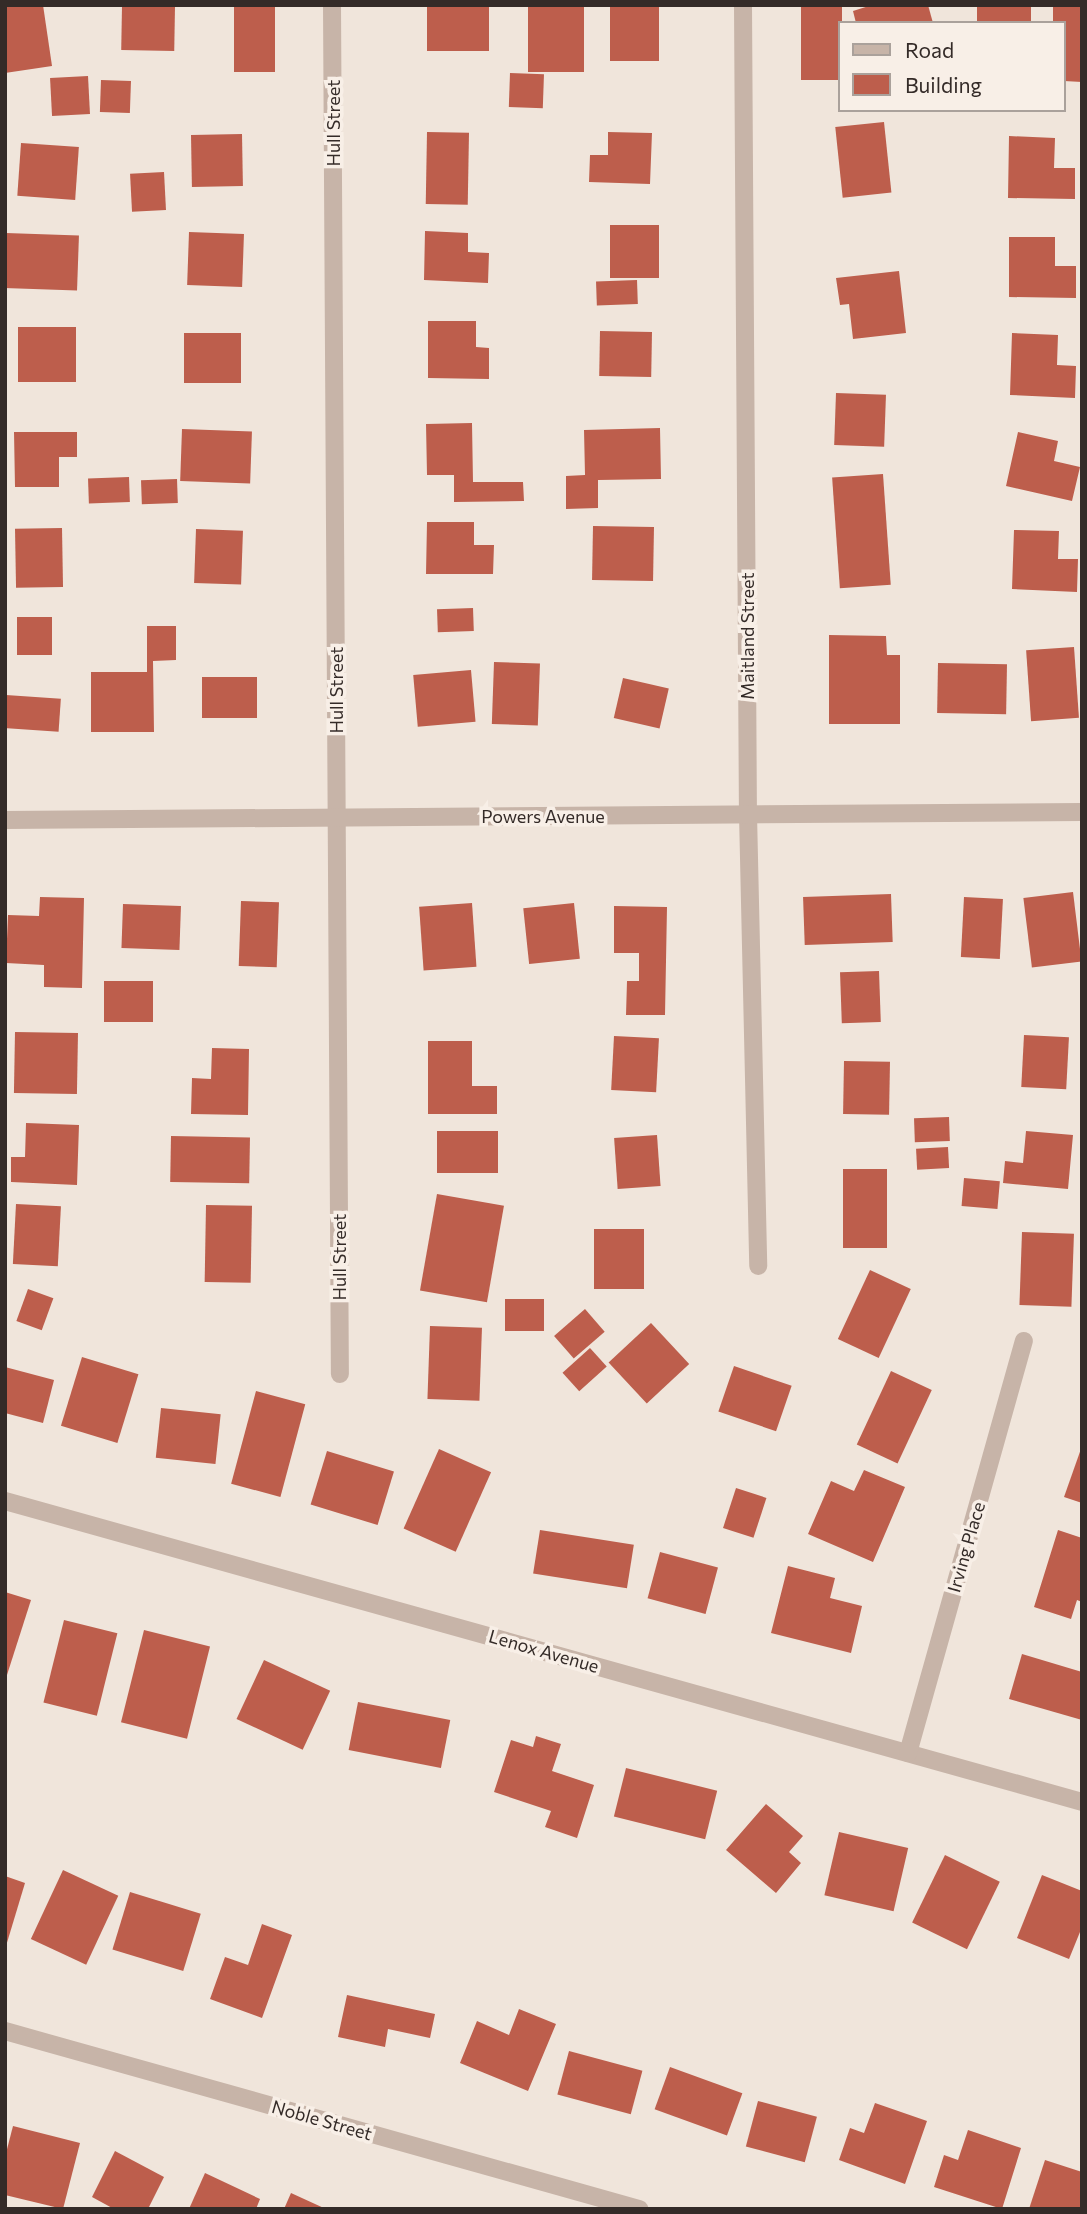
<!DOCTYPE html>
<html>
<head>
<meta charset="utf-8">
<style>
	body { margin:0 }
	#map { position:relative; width:1087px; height:2214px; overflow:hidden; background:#f0e5db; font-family:Commissioner,sans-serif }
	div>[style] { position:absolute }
	.building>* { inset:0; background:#bd5e4c; transform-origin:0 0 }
	.minor>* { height:18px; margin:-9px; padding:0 9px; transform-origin:9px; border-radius:9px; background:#c7b4a8 }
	span { translate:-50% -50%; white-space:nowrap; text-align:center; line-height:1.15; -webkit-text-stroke:7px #f8efe7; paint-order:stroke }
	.street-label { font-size:18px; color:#342b28 }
	.frame { position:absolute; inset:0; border:7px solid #342b28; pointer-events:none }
	.legend { position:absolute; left:838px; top:21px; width:228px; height:91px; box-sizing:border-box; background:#f8efe7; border:2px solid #aaa19b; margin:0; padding:9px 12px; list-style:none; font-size:21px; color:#342b28 }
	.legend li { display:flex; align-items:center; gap:14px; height:35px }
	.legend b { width:35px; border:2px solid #aaa19b }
</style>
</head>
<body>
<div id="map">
	<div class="building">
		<i style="clip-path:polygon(5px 5px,43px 5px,52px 66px,5px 73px)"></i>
		<i style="left:234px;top:5px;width:41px;height:67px"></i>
		<i style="left:427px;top:5px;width:62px;height:46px"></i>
		<i style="left:528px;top:5px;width:56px;height:67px"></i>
		<i style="left:610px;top:5px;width:49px;height:56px"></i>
		<i style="left:801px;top:5px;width:41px;height:75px"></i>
		<i style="clip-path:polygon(872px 5px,928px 5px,933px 23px,856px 23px,853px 11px)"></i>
		<i style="left:977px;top:5px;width:54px;height:18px"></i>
		<i style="clip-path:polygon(1053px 5px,1082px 5px,1082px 82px,1064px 81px,1064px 23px,1053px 23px)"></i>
		<i style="left:122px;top:6px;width:53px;height:44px;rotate:1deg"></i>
		<i style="left:510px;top:73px;width:34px;height:34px;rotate:2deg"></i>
		<i style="left:88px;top:76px;width:38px;height:38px;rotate:87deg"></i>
		<i style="left:101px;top:80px;width:30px;height:32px;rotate:2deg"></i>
		<i style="left:884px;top:122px;width:71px;height:49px;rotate:84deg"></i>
		<i style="left:427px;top:132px;width:42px;height:72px;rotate:1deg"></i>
		<i style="clip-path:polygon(608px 132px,652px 133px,650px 184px,589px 182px,590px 155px,608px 155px)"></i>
		<i style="left:242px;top:134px;width:52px;height:51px;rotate:89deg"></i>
		<i style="clip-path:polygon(1009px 136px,1055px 138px,1054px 168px,1075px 168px,1075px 199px,1008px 198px)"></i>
		<i style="left:21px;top:143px;width:58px;height:53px;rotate:4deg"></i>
		<i style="left:164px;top:172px;width:38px;height:34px;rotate:87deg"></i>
		<i style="left:610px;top:225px;width:49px;height:53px"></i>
		<i style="clip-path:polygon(425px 231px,468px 233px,468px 252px,489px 253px,488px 283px,424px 280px)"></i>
		<i style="left:189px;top:232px;width:55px;height:53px;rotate:2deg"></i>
		<i style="left:6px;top:233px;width:73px;height:55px;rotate:2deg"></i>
		<i style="clip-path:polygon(1009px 237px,1055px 237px,1055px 266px,1076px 266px,1076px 298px,1009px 297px)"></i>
		<i style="clip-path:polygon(899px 271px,906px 333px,853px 339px,849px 304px,840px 305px,836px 278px)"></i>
		<i style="left:637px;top:280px;width:24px;height:41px;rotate:88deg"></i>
		<i style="clip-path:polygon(428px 321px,476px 321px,476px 347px,489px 348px,489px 379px,428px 378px)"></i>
		<i style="left:18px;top:327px;width:58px;height:55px"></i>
		<i style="left:600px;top:331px;width:52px;height:45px;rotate:1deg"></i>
		<i style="left:184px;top:333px;width:57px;height:50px"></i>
		<i style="clip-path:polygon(1012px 333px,1058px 335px,1057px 365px,1076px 366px,1075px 398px,1010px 395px)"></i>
		<i style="left:836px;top:393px;width:50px;height:52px;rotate:2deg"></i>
		<i style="clip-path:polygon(472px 423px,473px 482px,523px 482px,524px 501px,454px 502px,454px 475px,427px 475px,426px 424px)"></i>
		<i style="clip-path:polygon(660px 428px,661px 479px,598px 480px,598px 508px,566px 509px,566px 476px,585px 475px,584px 430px)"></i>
		<i style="left:182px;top:429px;width:70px;height:52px;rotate:2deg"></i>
		<i style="clip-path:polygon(14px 432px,77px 432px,77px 457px,59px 457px,59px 487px,15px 487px)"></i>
		<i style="clip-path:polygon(1018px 432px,1058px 441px,1054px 461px,1080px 467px,1072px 501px,1006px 486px)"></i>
		<i style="left:883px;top:474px;width:111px;height:51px;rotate:86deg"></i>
		<i style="left:129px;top:477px;width:25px;height:41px;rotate:88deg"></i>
		<i style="left:177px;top:479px;width:24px;height:36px;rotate:88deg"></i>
		<i style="clip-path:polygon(427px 522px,474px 522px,474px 545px,494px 545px,493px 574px,426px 574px)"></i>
		<i style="left:593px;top:526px;width:61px;height:54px;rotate:1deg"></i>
		<i style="left:62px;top:528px;width:59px;height:47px;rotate:89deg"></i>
		<i style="left:196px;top:529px;width:47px;height:54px;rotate:2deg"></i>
		<i style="clip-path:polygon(1014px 530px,1059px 531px,1058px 559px,1078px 559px,1077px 592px,1012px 589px)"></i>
		<i style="left:473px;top:608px;width:23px;height:36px;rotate:88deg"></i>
		<i style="left:17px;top:617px;width:35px;height:38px"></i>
		<i style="clip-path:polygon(147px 626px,176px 626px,176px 660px,153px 661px,154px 732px,91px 732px,91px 672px,147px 672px)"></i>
		<i style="clip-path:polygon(829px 635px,886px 636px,887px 655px,900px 655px,900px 724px,829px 724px)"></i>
		<i style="left:1074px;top:647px;width:71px;height:48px;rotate:86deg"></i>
		<i style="left:494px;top:662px;width:46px;height:62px;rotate:2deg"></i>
		<i style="left:938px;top:663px;width:69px;height:50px;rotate:1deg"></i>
		<i style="left:471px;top:670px;width:52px;height:58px;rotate:85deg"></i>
		<i style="left:202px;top:677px;width:55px;height:41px"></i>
		<i style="left:623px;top:678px;width:47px;height:41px;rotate:13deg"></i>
		<i style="left:6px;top:695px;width:55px;height:33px;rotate:4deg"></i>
		<i style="left:1073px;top:892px;width:70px;height:50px;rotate:83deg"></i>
		<i style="left:891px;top:894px;width:48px;height:88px;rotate:88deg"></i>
		<i style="clip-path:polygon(40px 897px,84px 898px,82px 988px,44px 987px,44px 965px,6px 963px,8px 915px,39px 916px)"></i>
		<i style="left:964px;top:897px;width:39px;height:60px;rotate:3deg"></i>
		<i style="left:241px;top:901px;width:38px;height:65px;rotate:2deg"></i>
		<i style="left:472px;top:903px;width:64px;height:53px;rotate:86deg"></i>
		<i style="left:574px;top:903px;width:56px;height:51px;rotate:84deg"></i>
		<i style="left:123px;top:904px;width:58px;height:44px;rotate:2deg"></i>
		<i style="clip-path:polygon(614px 906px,667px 907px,665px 1015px,626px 1015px,627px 981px,639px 981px,639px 953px,614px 953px)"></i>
		<i style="left:879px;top:971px;width:51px;height:39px;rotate:88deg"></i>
		<i style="left:104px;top:981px;width:49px;height:41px"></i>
		<i style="left:15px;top:1032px;width:63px;height:61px;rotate:1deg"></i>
		<i style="left:1024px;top:1035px;width:45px;height:52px;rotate:3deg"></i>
		<i style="left:614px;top:1036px;width:45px;height:54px;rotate:3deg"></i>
		<i style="clip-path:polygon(428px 1041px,472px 1041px,472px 1086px,497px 1086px,497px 1114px,428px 1114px)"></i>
		<i style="clip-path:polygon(212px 1048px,249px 1049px,248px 1115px,191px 1114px,192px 1078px,211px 1079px)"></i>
		<i style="left:844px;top:1061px;width:46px;height:53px;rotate:1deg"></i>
		<i style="left:949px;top:1117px;width:24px;height:35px;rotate:88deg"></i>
		<i style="clip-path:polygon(26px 1123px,79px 1125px,77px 1185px,11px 1182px,11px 1157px,25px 1157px)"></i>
		<i style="left:437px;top:1131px;width:61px;height:42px"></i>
		<i style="clip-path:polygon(1026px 1131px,1073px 1135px,1068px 1189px,1003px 1183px,1005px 1161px,1023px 1163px)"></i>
		<i style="left:657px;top:1135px;width:51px;height:43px;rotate:86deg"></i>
		<i style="left:171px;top:1136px;width:79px;height:46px;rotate:1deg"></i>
		<i style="left:948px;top:1147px;width:21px;height:32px;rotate:87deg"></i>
		<i style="left:843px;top:1169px;width:44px;height:79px"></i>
		<i style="left:964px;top:1178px;width:36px;height:28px;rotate:5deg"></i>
		<i style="left:437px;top:1194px;width:68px;height:98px;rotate:10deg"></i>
		<i style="left:16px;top:1204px;width:45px;height:60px;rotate:3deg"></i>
		<i style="left:206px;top:1205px;width:46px;height:77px;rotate:1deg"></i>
		<i style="left:594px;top:1229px;width:50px;height:60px"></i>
		<i style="left:1022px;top:1232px;width:52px;height:73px;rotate:2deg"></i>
		<i style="left:870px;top:1270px;width:45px;height:76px;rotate:25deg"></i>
		<i style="left:28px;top:1289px;width:27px;height:34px;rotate:20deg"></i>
		<i style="left:505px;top:1299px;width:39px;height:32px"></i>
		<i style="left:585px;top:1309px;width:30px;height:41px;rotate:49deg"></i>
		<i style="left:651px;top:1323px;width:56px;height:58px;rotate:47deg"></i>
		<i style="left:430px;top:1326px;width:52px;height:73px;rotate:2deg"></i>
		<i style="left:590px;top:1348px;width:25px;height:37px;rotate:48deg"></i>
		<i style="left:82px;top:1357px;width:59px;height:72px;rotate:17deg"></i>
		<i style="left:734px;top:1366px;width:61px;height:48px;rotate:19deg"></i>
		<i style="clip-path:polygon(5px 1367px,54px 1380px,43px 1423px,5px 1413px)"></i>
		<i style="left:891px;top:1371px;width:45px;height:81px;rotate:25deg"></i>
		<i style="left:256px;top:1391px;width:51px;height:96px;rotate:15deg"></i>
		<i style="left:161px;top:1408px;width:60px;height:50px;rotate:6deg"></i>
		<i style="clip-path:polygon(1082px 1446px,1082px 1503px,1064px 1497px)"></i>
		<i style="left:439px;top:1449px;width:57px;height:87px;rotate:24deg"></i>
		<i style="left:327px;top:1451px;width:70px;height:56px;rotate:17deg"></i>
		<i style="clip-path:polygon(864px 1470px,905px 1487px,873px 1562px,808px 1534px,831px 1481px,854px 1491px)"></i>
		<i style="left:736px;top:1488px;width:32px;height:42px;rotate:18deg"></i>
		<i style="left:540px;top:1530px;width:95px;height:44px;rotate:9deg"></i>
		<i style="clip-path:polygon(1058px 1530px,1082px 1538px,1082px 1602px,1077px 1600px,1071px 1619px,1034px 1607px)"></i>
		<i style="left:660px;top:1552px;width:60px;height:48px;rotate:15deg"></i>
		<i style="clip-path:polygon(788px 1566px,835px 1578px,830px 1598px,862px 1606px,851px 1653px,771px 1633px)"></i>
		<i style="clip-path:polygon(5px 1592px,31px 1600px,6px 1678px,5px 1678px)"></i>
		<i style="left:64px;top:1620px;width:55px;height:85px;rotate:14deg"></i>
		<i style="left:144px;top:1630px;width:68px;height:95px;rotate:14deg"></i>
		<i style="clip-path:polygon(1022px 1654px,1082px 1672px,1082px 1720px,1009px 1699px)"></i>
		<i style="left:264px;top:1660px;width:73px;height:65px;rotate:25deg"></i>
		<i style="left:358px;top:1702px;width:94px;height:49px;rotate:11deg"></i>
		<i style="clip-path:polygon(536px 1736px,561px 1744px,552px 1771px,594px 1785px,577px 1838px,545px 1827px,551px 1811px,494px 1792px,511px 1740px,533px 1747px)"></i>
		<i style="left:626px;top:1768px;width:94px;height:50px;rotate:14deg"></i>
		<i style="clip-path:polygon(766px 1804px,803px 1836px,789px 1852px,801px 1863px,776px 1893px,726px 1850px)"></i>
		<i style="left:839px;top:1832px;width:71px;height:65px;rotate:13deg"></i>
		<i style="left:945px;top:1855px;width:61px;height:75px;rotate:26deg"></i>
		<i style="left:63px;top:1870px;width:61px;height:76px;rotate:25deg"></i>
		<i style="clip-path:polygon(1042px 1875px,1082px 1891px,1082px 1927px,1069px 1959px,1017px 1938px)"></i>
		<i style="clip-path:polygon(5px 1876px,25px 1883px,6px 1946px,5px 1946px)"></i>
		<i style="left:130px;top:1892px;width:74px;height:60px;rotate:17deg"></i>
		<i style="clip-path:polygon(262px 1924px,292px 1935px,262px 2018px,210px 1999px,225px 1957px,248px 1965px)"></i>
		<i style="clip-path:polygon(347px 1995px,435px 2014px,430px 2038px,388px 2029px,385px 2047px,338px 2037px)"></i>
		<i style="clip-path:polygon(519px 2009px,556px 2024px,528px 2091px,460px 2063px,477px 2021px,509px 2035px)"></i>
		<i style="left:569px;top:2051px;width:76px;height:45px;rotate:15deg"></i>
		<i style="left:670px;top:2067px;width:77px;height:45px;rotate:20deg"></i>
		<i style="left:758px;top:2101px;width:61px;height:47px;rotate:15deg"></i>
		<i style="clip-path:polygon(875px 2103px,927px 2121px,905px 2184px,839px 2160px,850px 2128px,864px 2133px)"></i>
		<i style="clip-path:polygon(13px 2126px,80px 2143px,63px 2209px,5px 2195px,5px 2157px)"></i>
		<i style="clip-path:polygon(968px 2130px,1021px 2148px,1002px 2209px,934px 2187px,944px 2155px,958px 2160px)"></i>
		<i style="clip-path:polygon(115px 2151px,164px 2177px,148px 2209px,114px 2209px,92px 2197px)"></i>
		<i style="clip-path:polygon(1045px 2160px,1082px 2172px,1082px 2209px,1029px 2209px)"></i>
		<i style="clip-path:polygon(205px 2173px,260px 2199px,256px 2209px,189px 2209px)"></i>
		<i style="clip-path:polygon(291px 2193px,326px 2209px,284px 2209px)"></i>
	</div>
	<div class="minor">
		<i style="left:332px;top:5px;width:1369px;rotate:89.67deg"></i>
		<i style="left:743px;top:5px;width:809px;rotate:89.65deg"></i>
		<i style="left:748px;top:814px;width:452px;rotate:88.7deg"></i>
		<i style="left:5px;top:820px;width:1077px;rotate:-0.43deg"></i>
		<i style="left:5px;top:1501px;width:1118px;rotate:15.61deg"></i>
		<i style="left:908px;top:1753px;width:428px;rotate:-74.3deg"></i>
		<i style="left:5px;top:2031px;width:659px;rotate:15.68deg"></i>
	</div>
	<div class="street-label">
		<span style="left:333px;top:123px;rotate:-90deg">Hull Street</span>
		<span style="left:747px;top:636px;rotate:-90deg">Maitland Street</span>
		<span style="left:336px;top:690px;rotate:-90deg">Hull Street</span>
		<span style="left:543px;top:816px">Powers Avenue</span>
		<span style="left:339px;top:1257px;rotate:-90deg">Hull Street</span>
		<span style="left:966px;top:1547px;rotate:-74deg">Irving Place</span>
		<span style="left:544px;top:1651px;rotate:16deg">Lenox Avenue</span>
		<span style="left:322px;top:2120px;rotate:16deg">Noble Street</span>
	</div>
	<div class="frame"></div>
	<ul class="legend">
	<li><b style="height:9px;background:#c7b4a8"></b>Road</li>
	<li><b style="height:19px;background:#bd5e4c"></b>Building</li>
	</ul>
</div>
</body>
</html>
